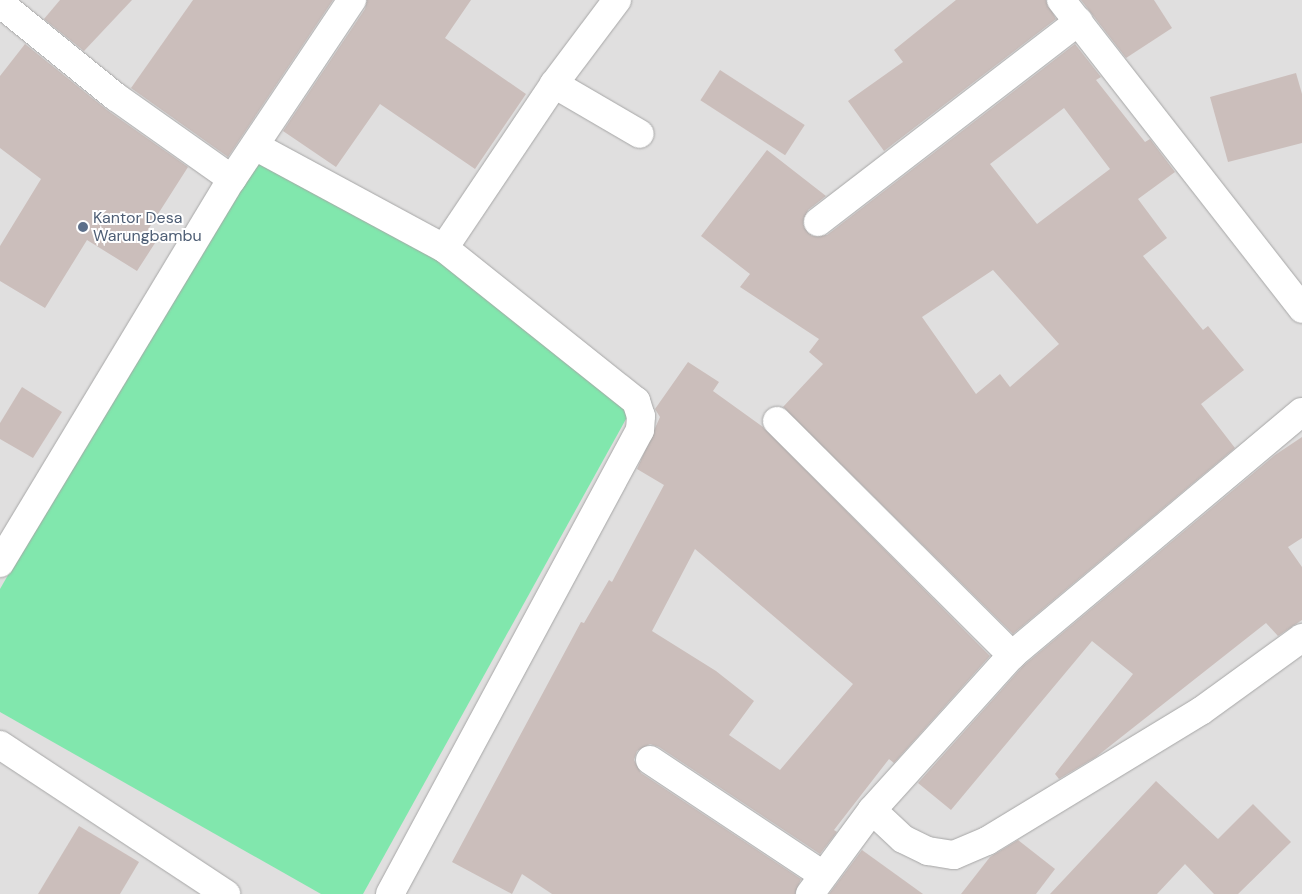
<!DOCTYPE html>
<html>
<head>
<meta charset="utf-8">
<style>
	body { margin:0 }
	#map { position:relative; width:1302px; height:894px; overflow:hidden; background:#f3ede8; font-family:"DM Sans",sans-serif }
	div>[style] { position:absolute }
	.residential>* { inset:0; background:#e0dfdf; transform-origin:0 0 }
	.pitch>* { inset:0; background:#81e7ad }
	.building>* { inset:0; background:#cbbebb; transform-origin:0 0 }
	.roads { filter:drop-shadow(0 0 1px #a6a6a6) drop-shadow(0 0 1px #a6a6a6) }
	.minor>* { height:28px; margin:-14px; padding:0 14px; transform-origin:14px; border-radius:14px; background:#fff }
	.dots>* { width:14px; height:14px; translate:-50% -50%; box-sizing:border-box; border:2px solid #fff; border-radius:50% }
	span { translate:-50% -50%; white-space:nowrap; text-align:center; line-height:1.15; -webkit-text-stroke:4px #fff; paint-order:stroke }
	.service-label { font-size:16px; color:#4e5e75 }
	.left { translate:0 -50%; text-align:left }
</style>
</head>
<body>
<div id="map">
	<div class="residential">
		<i style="left:0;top:0;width:1302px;height:894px"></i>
	</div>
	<div class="pitch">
		<i style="clip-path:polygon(255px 146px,444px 248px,636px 401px,363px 894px,321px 894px,0 712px,0 589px)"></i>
	</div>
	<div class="building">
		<i style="clip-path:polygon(60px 0,132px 0,84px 51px,44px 19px)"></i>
		<i style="clip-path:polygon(193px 0,333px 0,228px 157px,131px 88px)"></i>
		<i style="clip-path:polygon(367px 0,471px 0,445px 38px,526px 94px,475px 169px,380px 104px,336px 167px,283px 131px,365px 9px)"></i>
		<i style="clip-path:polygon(956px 0,1046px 0,1056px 19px,884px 151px,848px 101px,903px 62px,894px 50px)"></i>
		<i style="clip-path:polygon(1081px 0,1154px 0,1172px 28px,1126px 58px)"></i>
		<i style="clip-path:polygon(25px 44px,107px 110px,188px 167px,144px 236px,155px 243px,137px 271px,87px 240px,45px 308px,0 281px,0 246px,41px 179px,0 148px,0 76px)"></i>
		<i style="clip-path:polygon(evenodd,1075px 44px,1101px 77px,1096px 80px,1145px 142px,1150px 139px,1175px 172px,1138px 199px,1167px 238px,1143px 256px,1203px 330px,1208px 326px,1244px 370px,1201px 404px,1235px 448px,1013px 634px,783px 407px,823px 364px,809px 352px,819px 339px,740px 287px,750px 274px,701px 236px,767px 150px,826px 196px,808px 210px,803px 224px,812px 236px,827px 235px,1075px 44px,1064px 108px,1110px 169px,1037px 224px,990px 164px,1064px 108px,1075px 44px,993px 270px,1059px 344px,1010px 387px,1000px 374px,976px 394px,922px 317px,993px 270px)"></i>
		<i style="left:720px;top:70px;width:101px;height:36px;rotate:33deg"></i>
		<i style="clip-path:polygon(1296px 73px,1302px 94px,1302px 143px,1228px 162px,1210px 97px)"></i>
		<i style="clip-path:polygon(evenodd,688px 362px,719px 382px,713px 391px,763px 427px,990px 656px,894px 763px,889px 759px,834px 830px,837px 832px,820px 854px,659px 747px,650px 744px,637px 751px,634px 760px,641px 773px,801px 879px,795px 894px,552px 894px,522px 874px,512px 894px,452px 862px,581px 622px,584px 623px,609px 580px,612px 582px,664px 485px,637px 469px,660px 417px,655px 409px,688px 362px,695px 549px,853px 684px,780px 770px,729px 735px,754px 701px,716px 671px,652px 631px,695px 549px)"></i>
		<i style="clip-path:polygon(22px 387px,62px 412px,33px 458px,0 439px,0 423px)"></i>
		<i style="clip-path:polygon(1302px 437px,1302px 538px,1288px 547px,1302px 567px,1302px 620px,1278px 636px,1266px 623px,1096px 757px,1059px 779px,1055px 774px,1133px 674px,1092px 641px,951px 810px,918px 783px,1023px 666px,1275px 455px)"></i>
		<i style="clip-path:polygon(1156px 781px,1218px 839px,1253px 804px,1291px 842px,1238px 894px,1214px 894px,1185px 864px,1157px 894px,1050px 894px)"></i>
		<i style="clip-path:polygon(79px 826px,139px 862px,120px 894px,38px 894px)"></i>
		<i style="clip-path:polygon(1018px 840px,1055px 869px,1036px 894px,961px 894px,990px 857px)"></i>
		<i style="clip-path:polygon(862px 850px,923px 894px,829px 894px)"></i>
	</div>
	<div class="roads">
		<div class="minor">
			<i style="left:1061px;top:0;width:392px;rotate:52deg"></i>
			<i style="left:1px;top:4px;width:148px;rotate:39deg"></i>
			<i style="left:116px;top:97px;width:142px;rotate:35.3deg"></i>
			<i style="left:554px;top:84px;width:99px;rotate:30.2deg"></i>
			<i style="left:255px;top:146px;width:215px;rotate:28.4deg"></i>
			<i style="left:444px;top:248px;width:246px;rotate:38.6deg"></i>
			<i style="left:636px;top:401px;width:16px;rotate:72deg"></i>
			<i style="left:641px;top:416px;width:14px;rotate:94deg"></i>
			<i style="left:640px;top:430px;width:527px;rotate:118.32deg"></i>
			<i style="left:818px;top:222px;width:329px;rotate:-37.6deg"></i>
			<i style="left:444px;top:248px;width:197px;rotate:-56.1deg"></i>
			<i style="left:554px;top:84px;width:105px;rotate:-53.1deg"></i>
			<i style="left:777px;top:421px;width:332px;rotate:44.9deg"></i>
			<i style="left:0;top:563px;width:449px;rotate:-58.9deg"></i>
			<i style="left:232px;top:179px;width:216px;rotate:-56.2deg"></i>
			<i style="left:0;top:745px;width:271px;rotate:33.4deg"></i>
			<i style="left:650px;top:760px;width:208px;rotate:33.6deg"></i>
			<i style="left:872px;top:810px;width:42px;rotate:43.1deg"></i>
			<i style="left:903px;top:839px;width:28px;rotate:26deg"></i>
			<i style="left:928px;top:851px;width:26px;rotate:9deg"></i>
			<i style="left:954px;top:855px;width:36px;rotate:-23deg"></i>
			<i style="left:987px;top:841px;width:250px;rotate:-31.3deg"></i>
			<i style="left:1201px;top:711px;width:125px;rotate:-35.9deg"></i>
			<i style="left:810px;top:894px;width:104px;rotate:-53.6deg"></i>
			<i style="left:872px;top:810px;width:209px;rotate:-47.9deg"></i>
			<i style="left:1012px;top:655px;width:378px;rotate:-40deg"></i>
		</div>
	</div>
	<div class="dots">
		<i style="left:83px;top:227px;background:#5c6f8a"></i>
	</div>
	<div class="service-label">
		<span class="left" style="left:93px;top:227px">Kantor Desa<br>Warungbambu</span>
	</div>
</div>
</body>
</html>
